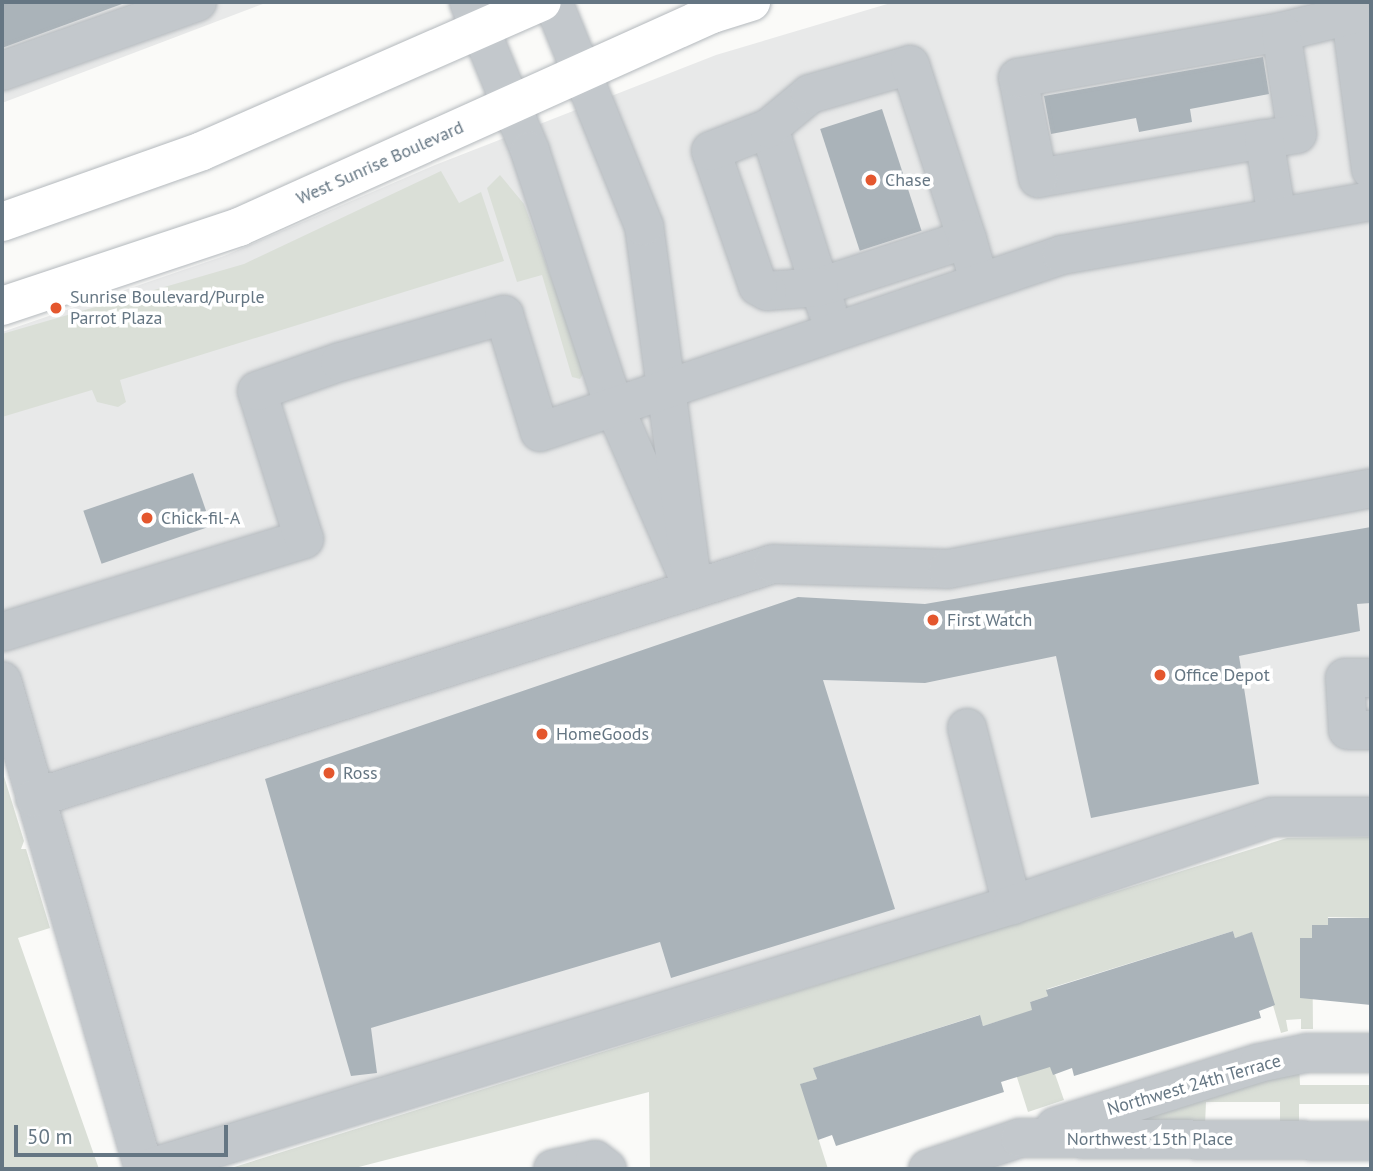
<!DOCTYPE html>
<html>
<head>
<meta charset="utf-8">
<style>
	body { margin:0 }
	#map { position:relative; width:1373px; height:1171px; overflow:hidden; background:#fafaf8; font-family:"PT Sans",sans-serif }
	div>[style] { position:absolute }
	.built>* { inset:0; background:#e8e9e9 }
	.green>* { inset:0; background:#dadfd7 }
	.building>* { inset:0; background:#aab3b9; transform-origin:0 0 }
	.roads { filter:drop-shadow(0 0 2px #b4b9bd) drop-shadow(0 0 2px #b4b9bd) }
	.minor>* { height:38px; margin:-19px; padding:0 19px; transform-origin:19px; border-radius:19px; background:#c3c8cc }
	.highway>* { height:38px; margin:-19px; padding:0 19px; transform-origin:19px; border-radius:19px; background:#fff }
	.dots>* { width:19px; height:19px; translate:-50% -50%; box-sizing:border-box; border:4px solid #fff; border-radius:50% }
	span { translate:-50% -50%; white-space:nowrap; text-align:center; line-height:1.15; -webkit-text-stroke:7px #fff; paint-order:stroke }
	.street-label { font-size:18px; color:#657683 }
	.poi-label { font-size:18px; color:#657683 }
	.left { translate:0 -50%; text-align:left }
	.frame { position:absolute; inset:0; border:4px solid #657683; pointer-events:none }
	.scale { position:absolute; left:14px; top:1125px; width:214px; height:32px; box-sizing:border-box; border:4px solid #657683; border-top:0; padding-left:9px; font-size:21px; line-height:24px; white-space:nowrap; color:#657683; -webkit-text-stroke:5px #fff; paint-order:stroke }
</style>
</head>
<body>
<div id="map">
	<div class="built">
		<i style="clip-path:polygon(2px 2px,268px 2px,2px 103px)"></i>
		<i style="clip-path:polygon(894px 2px,1371px 2px,1371px 831px,1270px 832px,125px 1169px,2px 737px,2px 332px,224px 256px,435px 165px,716px 55px)"></i>
	</div>
	<div class="green">
		<i style="clip-path:polygon(441px 171px,459px 203px,481px 192px,504px 261px,120px 380px,126px 402px,118px 407px,97px 402px,92px 390px,2px 417px,2px 334px,244px 264px)"></i>
		<i style="clip-path:polygon(500px 175px,524px 204px,585px 370px,580px 379px,572px 377px,542px 275px,517px 282px,487px 188px)"></i>
		<i style="clip-path:polygon(2px 770px,24px 841px,21px 849px,26px 849px,50px 928px,18px 938px,99px 1169px,2px 1169px)"></i>
		<i style="clip-path:polygon(1371px 837px,1371px 918px,1328px 917px,1328px 925px,1312px 925px,1313px 1029px,1301px 1029px,1301px 1019px,1286px 1020px,1288px 1031px,1281px 1033px,1252px 933px,1235px 938px,1233px 931px,1047px 989px,1048px 996px,1030px 1002px,1064px 1100px,1028px 1112px,999px 1021px,983px 1026px,979px 1015px,814px 1068px,817px 1079px,801px 1084px,828px 1169px,650px 1169px,649px 1092px,351px 1169px,228px 1169px,1287px 838px)"></i>
		<i style="clip-path:polygon(1299px 1064px,1300px 1085px,1371px 1085px,1371px 1104px,1299px 1104px,1299px 1126px,1280px 1126px,1280px 1102px,1206px 1102px,1205px 1125px,1142px 1127px,1141px 1113px)"></i>
	</div>
	<div class="building">
		<i style="clip-path:polygon(2px 2px,122px 2px,122px 4px,2px 48px)"></i>
		<i style="clip-path:polygon(1263px 57px,1269px 94px,1190px 109px,1192px 122px,1139px 132px,1136px 118px,1051px 134px,1044px 96px)"></i>
		<i style="left:882px;top:109px;width:128px;height:65px;rotate:72deg"></i>
		<i style="left:193px;top:473px;width:56px;height:116px;rotate:71deg"></i>
		<i style="clip-path:polygon(1371px 527px,1371px 603px,1357px 604px,1360px 631px,1239px 656px,1259px 784px,1091px 818px,1056px 656px,925px 683px,823px 680px,895px 909px,671px 978px,660px 942px,371px 1028px,377px 1073px,351px 1076px,265px 779px,798px 597px,925px 604px)"></i>
		<i style="clip-path:polygon(1328px 918px,1371px 918px,1371px 1005px,1300px 998px,1300px 938px,1312px 938px,1312px 925px,1328px 925px)"></i>
		<i style="clip-path:polygon(1233px 931px,1235px 938px,1252px 932px,1275px 1005px,1259px 1011px,1261px 1018px,1074px 1076px,1072px 1068px,1053px 1075px,1050px 1067px,1001px 1082px,1004px 1092px,836px 1146px,832px 1135px,818px 1140px,800px 1084px,817px 1079px,813px 1068px,980px 1015px,983px 1026px,1032px 1010px,1030px 1002px,1048px 996px,1046px 990px)"></i>
	</div>
	<div class="roads">
		<div class="minor">
			<i style="left:469px;top:2px;width:161px;rotate:67.7deg"></i>
			<i style="left:530px;top:151px;width:266px;rotate:71.8deg"></i>
			<i style="left:613px;top:404px;width:201px;rotate:66.5deg"></i>
			<i style="left:693px;top:588px;width:365px;rotate:-97.7deg"></i>
			<i style="left:644px;top:226px;width:242px;rotate:-112.1deg"></i>
			<i style="left:1349px;top:2px;width:169px;rotate:82.5deg"></i>
			<i style="left:1281px;top:32px;width:71px;rotate:-13.8deg"></i>
			<i style="left:2px;top:71px;width:207px;rotate:-19.5deg"></i>
			<i style="left:769px;top:128px;width:191px;rotate:72.3deg"></i>
			<i style="left:1264px;top:139px;width:229px;rotate:170.2deg"></i>
			<i style="left:1038px;top:178px;width:102px;rotate:-101.3deg"></i>
			<i style="left:1018px;top:78px;width:267px;rotate:-9.9deg"></i>
			<i style="left:1281px;top:32px;width:103px;rotate:81.1deg"></i>
			<i style="left:1297px;top:134px;width:33px;rotate:171deg"></i>
			<i style="left:1264px;top:139px;width:79px;rotate:80.5deg"></i>
			<i style="left:967px;top:239px;width:156px;rotate:162deg"></i>
			<i style="left:819px;top:287px;width:52px;rotate:175.6deg"></i>
			<i style="left:767px;top:291px;width:10px;rotate:-151deg"></i>
			<i style="left:758px;top:286px;width:143px;rotate:-109.2deg"></i>
			<i style="left:711px;top:151px;width:62px;rotate:-21.6deg"></i>
			<i style="left:769px;top:128px;width:53px;rotate:-39.7deg"></i>
			<i style="left:810px;top:94px;width:104px;rotate:-16.2deg"></i>
			<i style="left:910px;top:65px;width:183px;rotate:71.9deg"></i>
			<i style="left:967px;top:239px;width:44px;rotate:74.1deg"></i>
			<i style="left:2px;top:632px;width:316px;rotate:-17.1deg"></i>
			<i style="left:304px;top:539px;width:155px;rotate:-107.6deg"></i>
			<i style="left:257px;top:391px;width:88px;rotate:-19.3deg"></i>
			<i style="left:340px;top:362px;width:171px;rotate:-16deg"></i>
			<i style="left:504px;top:315px;width:122px;rotate:72.9deg"></i>
			<i style="left:540px;top:432px;width:551px;rotate:-18.73deg"></i>
			<i style="left:1062px;top:255px;width:314px;rotate:-9.9deg"></i>
			<i style="left:1371px;top:678px;width:26px;rotate:180deg"></i>
			<i style="left:1345px;top:678px;width:52px;rotate:86.7deg"></i>
			<i style="left:1348px;top:730px;width:23px"></i>
			<i style="left:2px;top:681px;width:508px;rotate:73.78deg"></i>
			<i style="left:967px;top:728px;width:183px;rotate:75.7deg"></i>
			<i style="left:35px;top:798px;width:774px;rotate:-17.59deg"></i>
			<i style="left:773px;top:564px;width:175px;rotate:1.6deg"></i>
			<i style="left:948px;top:569px;width:431px;rotate:-10.8deg"></i>
			<i style="left:1055px;top:1127px;width:214px;rotate:-17.4deg"></i>
			<i style="left:1259px;top:1063px;width:49px;rotate:-11.8deg"></i>
			<i style="left:1307px;top:1053px;width:64px"></i>
			<i style="left:147px;top:1169px;width:904px;rotate:-16.97deg"></i>
			<i style="left:1012px;top:905px;width:274px;rotate:-18.7deg"></i>
			<i style="left:1272px;top:817px;width:99px"></i>
			<i style="left:553px;top:1169px;width:43px;rotate:-12.1deg"></i>
			<i style="left:595px;top:1160px;width:15px;rotate:37deg"></i>
			<i style="left:928px;top:1169px;width:97px;rotate:-18.6deg"></i>
			<i style="left:1020px;top:1138px;width:351px;rotate:0.5deg"></i>
		</div>
		<div class="highway">
			<i style="left:2px;top:222px;width:212px;rotate:-19.5deg"></i>
			<i style="left:202px;top:151px;width:371px;rotate:-23.7deg"></i>
			<i style="left:2px;top:306px;width:250px;rotate:-18.4deg"></i>
			<i style="left:239px;top:227px;width:519px;rotate:-24.24deg"></i>
			<i style="left:712px;top:14px;width:41px;rotate:-17.1deg"></i>
		</div>
	</div>
	<div class="dots">
		<i style="left:871px;top:180px;background:#e4572e"></i>
		<i style="left:56px;top:308px;background:#e4572e"></i>
		<i style="left:147px;top:518px;background:#e4572e"></i>
		<i style="left:933px;top:620px;background:#e4572e"></i>
		<i style="left:1160px;top:675px;background:#e4572e"></i>
		<i style="left:542px;top:734px;background:#e4572e"></i>
		<i style="left:329px;top:773px;background:#e4572e"></i>
	</div>
	<div class="street-label">
		<span style="left:380px;top:163px;rotate:-24deg">West Sunrise Boulevard</span>
		<span style="left:1194px;top:1085px;rotate:-16deg">Northwest 24th Terrace</span>
		<span style="left:1150px;top:1139px">Northwest 15th Place</span>
	</div>
	<div class="poi-label">
		<span class="left" style="left:885px;top:180px">Chase</span>
		<span class="left" style="left:70px;top:308px">Sunrise Boulevard/Purple<br>Parrot Plaza</span>
		<span class="left" style="left:161px;top:518px">Chick-fil-A</span>
		<span class="left" style="left:947px;top:620px">First Watch</span>
		<span class="left" style="left:1174px;top:675px">Office Depot</span>
		<span class="left" style="left:556px;top:734px">HomeGoods</span>
		<span class="left" style="left:343px;top:773px">Ross</span>
	</div>
	<div class="frame"></div>
	<div class="scale">50 m</div>
</div>
</body>
</html>
